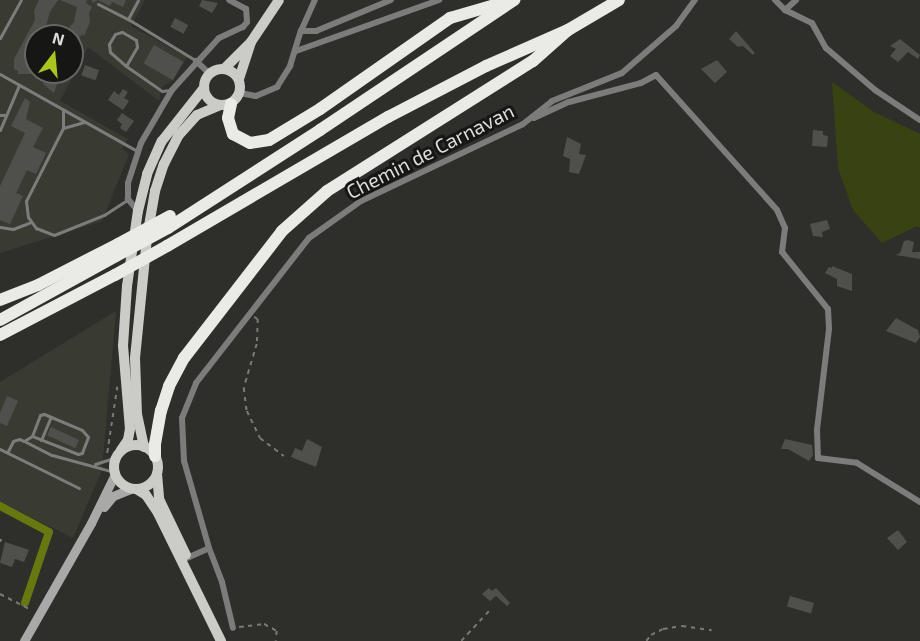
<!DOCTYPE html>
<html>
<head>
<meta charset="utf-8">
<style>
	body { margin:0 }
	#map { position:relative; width:920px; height:641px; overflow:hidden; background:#2e2e2b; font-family:"Exo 2",sans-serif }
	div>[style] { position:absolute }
	.built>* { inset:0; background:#393b33 }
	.green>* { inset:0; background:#394311 }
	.canal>* { height:8px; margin:-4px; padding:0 4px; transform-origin:4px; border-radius:4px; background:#67790d }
	.building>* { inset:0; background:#4f504c; transform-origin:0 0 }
	.path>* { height:1.5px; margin-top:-0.75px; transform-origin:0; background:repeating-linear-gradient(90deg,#797a77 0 4.5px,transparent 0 9px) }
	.lane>* { height:3px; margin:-1.5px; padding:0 1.5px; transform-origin:1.5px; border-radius:1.5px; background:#7c7d7b }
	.street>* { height:6px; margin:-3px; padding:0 3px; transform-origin:3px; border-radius:3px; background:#7c7d7b }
	.secondary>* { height:9px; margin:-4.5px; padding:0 4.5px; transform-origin:4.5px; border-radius:4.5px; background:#a9a9a7 }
	.primary>* { height:10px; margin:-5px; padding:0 5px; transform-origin:5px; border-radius:5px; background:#cbccc8 }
	.primary>.ring { margin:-5px; padding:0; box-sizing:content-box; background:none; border:10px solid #cbccc8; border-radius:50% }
	.highway>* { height:12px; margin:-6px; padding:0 6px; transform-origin:6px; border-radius:6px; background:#eaebe7 }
	.highway-bridge>* { height:12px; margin:-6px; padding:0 6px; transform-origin:6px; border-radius:6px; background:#eaebe7 }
	span { translate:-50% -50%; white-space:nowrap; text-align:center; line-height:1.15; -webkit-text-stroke:6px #161615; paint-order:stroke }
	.street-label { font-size:20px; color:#dddedb }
	.north { position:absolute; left:24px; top:24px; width:60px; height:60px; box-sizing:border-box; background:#161615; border:2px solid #666664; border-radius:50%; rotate:16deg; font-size:16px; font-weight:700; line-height:24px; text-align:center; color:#dddedb }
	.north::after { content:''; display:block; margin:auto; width:21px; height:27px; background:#aac717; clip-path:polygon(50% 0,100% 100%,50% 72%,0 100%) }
</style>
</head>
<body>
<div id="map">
	<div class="built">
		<i style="clip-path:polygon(evenodd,0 0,145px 0,131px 26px,187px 57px,173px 80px,162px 87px,159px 101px,88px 47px,60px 101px,128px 139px,122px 149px,129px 154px,102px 221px,0 253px,0 0,36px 36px,72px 36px,72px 72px,36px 72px,36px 36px)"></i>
		<i style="clip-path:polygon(116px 311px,102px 470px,73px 538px,0 502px,0 382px)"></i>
	</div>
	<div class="green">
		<i style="clip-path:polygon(832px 82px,874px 112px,920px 134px,920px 228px,917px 226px,882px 243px,853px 210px,838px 168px)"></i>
	</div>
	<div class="canal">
		<i style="left:0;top:506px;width:55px;rotate:28deg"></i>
		<i style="left:49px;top:532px;width:75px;rotate:108.7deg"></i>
	</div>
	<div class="building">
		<i style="clip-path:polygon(39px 0,58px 0,50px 12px,43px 36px,36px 36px,31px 74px,18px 74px,18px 71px,14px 69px,14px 59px,35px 20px,34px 11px)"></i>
		<i style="clip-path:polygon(60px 0,87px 0,86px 3px,92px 7px,89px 13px,90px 22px,84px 36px,82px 34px,78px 41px,76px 40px,72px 49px,72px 36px,62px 36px,74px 22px,77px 7px)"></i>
		<i style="clip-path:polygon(92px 0,126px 0,123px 7px,112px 2px,110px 6px,98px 0,92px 3px)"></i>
		<i style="clip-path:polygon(202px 0,218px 3px,212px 13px,199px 6px)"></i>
		<i style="left:175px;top:18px;width:15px;height:10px;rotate:28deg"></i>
		<i style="clip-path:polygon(736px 31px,755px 53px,753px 55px,743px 46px,738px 47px,729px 39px)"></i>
		<i style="clip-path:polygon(900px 39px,920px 55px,918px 59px,908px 52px,898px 62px,890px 56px,896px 49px,890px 46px)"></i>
		<i style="left:154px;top:45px;width:34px;height:21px;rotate:30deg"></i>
		<i style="clip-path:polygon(717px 60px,727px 72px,715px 83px,701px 69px)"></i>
		<i style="left:85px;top:65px;width:15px;height:11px;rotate:20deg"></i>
		<i style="clip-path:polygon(45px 72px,61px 72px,54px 93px,43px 84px)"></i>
		<i style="clip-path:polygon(123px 89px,128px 92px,124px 98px,129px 101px,123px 110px,108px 100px,114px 91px,119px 95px)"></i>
		<i style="clip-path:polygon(25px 98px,30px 102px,26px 119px,43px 128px,33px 147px,46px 153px,36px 174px,27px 170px,16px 193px,23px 196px,10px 224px,0 220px,0 186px,25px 133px,11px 126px)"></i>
		<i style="clip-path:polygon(122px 113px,134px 121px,126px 132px,120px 128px,122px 124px,117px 120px)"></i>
		<i style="clip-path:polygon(813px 130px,823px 131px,823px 135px,828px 136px,827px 147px,812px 146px)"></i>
		<i style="clip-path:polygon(567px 137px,581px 144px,579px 154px,586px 155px,579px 174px,569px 172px,570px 159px,563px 156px)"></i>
		<i style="clip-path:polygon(827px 220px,830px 229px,822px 232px,823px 237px,813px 236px,810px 224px)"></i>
		<i style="clip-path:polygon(908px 240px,914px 242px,912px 252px,920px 252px,920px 259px,896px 255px,900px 253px,904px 241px)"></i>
		<i style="clip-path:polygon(832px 266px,852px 274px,852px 291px,837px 286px,837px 279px,825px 273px,829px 267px,832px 268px)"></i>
		<i style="clip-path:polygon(896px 318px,918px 330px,920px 337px,916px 343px,886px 331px)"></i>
		<i style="clip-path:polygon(7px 396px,18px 401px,7px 426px,0 423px,0 413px)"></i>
		<i style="left:51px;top:427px;width:31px;height:9px;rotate:25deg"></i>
		<i style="clip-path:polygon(307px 439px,322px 447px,316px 467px,291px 457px,295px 448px,302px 451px)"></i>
		<i style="clip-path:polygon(785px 439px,812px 445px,813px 455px,809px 461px,788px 449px,781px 449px)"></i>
		<i style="clip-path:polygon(898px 530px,907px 542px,898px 550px,887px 538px)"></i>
		<i style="clip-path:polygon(5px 542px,29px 550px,24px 562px,15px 559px,12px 567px,0 563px)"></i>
		<i style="clip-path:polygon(489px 588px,492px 591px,496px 588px,510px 603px,507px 606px,496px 596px,490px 601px,482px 594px)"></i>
		<i style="left:790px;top:596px;width:25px;height:11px;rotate:16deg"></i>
	</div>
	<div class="path">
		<i style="left:254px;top:317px;width:4px;rotate:27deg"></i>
		<i style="left:258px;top:319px;width:25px;rotate:92deg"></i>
		<i style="left:257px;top:344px;width:46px;rotate:106.5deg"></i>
		<i style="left:244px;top:388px;width:23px;rotate:83deg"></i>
		<i style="left:247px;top:411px;width:30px;rotate:64deg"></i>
		<i style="left:260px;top:438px;width:30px;rotate:37deg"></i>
		<i style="left:107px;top:453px;width:67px;rotate:-81.4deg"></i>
		<i style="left:0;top:542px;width:3px;rotate:-72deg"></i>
		<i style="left:0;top:594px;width:35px;rotate:27deg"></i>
		<i style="left:239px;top:627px;width:25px;rotate:-7deg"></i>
		<i style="left:264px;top:624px;width:15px;rotate:28deg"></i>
		<i style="left:277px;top:631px;width:10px;rotate:96deg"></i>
		<i style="left:461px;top:641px;width:41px;rotate:-47deg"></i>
		<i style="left:646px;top:641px;width:8px;rotate:-50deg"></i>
		<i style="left:651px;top:635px;width:13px;rotate:-27deg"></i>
		<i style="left:663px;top:629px;width:19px;rotate:-9deg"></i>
		<i style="left:682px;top:626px;width:30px;rotate:8deg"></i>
	</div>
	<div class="lane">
		<i style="left:98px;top:4px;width:34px;rotate:27deg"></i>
		<i style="left:128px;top:19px;width:79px;rotate:31.5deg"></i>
		<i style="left:128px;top:19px;width:21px;rotate:-62deg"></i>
		<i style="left:0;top:38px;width:43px;rotate:-61.1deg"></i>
		<i style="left:126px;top:66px;width:22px;rotate:-60deg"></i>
		<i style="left:137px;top:47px;width:7px;rotate:-98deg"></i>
		<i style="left:136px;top:40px;width:16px;rotate:-150deg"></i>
		<i style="left:122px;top:32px;width:7px;rotate:164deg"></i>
		<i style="left:115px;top:34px;width:12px;rotate:121deg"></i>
		<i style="left:109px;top:44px;width:8px;rotate:83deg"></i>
		<i style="left:110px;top:52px;width:21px;rotate:41deg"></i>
		<i style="left:126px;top:66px;width:44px;rotate:34.8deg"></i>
		<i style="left:162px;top:91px;width:8px;rotate:-7deg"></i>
		<i style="left:0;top:74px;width:157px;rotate:29.3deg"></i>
		<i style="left:63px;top:110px;width:18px;rotate:90deg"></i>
		<i style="left:63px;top:128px;width:22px;rotate:-16deg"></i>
		<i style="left:0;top:115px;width:6px"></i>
		<i style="left:63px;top:128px;width:82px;rotate:116.9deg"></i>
		<i style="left:26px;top:201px;width:16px;rotate:83deg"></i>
		<i style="left:28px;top:217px;width:14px;rotate:54deg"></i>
		<i style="left:36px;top:228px;width:19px;rotate:21deg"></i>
		<i style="left:54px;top:235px;width:54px;rotate:-21.8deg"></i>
		<i style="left:104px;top:215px;width:27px;rotate:-33deg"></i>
		<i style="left:0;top:130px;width:49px;rotate:-67.1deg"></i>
		<i style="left:0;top:227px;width:13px;rotate:9deg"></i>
		<i style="left:13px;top:229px;width:19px;rotate:-21deg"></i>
		<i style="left:41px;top:440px;width:25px;rotate:-67deg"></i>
		<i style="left:24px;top:441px;width:31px;rotate:27deg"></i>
		<i style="left:52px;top:455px;width:64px;rotate:15.3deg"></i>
		<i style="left:0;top:449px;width:88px;rotate:26.3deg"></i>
		<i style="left:8px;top:451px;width:11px;rotate:-63deg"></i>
		<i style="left:13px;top:441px;width:6px;rotate:-18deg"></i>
		<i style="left:19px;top:439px;width:5px;rotate:22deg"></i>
		<i style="left:24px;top:441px;width:9px;rotate:-32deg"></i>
		<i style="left:32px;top:436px;width:22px;rotate:-69deg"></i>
		<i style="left:40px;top:415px;width:4px;rotate:-14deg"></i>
		<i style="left:44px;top:414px;width:41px;rotate:22.8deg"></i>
		<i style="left:82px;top:430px;width:9px;rotate:49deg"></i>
		<i style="left:88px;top:437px;width:17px;rotate:111deg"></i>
		<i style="left:82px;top:453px;width:4px;rotate:166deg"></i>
		<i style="left:78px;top:454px;width:49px;rotate:-158.6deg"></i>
		<i style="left:95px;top:464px;width:22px;rotate:-18deg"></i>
	</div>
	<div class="street">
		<i style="left:775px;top:0;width:14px;rotate:45deg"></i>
		<i style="left:785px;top:10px;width:30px;rotate:26deg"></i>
		<i style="left:812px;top:23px;width:29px;rotate:61deg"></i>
		<i style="left:826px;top:48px;width:65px;rotate:40.6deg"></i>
		<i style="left:875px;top:90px;width:54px;rotate:33.7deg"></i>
		<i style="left:785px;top:10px;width:15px;rotate:-42deg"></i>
		<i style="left:301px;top:31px;width:15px"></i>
		<i style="left:316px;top:31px;width:81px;rotate:-22.5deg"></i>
		<i style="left:296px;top:51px;width:152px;rotate:-19.6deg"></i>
		<i style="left:196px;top:61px;width:19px;rotate:43deg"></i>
		<i style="left:240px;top:93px;width:16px;rotate:11deg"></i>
		<i style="left:256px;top:96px;width:23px;rotate:-23deg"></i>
		<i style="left:277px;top:87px;width:25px;rotate:-58deg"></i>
		<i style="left:290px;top:66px;width:37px;rotate:-73deg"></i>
		<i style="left:301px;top:31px;width:34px;rotate:-66deg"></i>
		<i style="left:534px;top:118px;width:38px;rotate:-25deg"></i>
		<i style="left:569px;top:102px;width:74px;rotate:-14.8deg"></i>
		<i style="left:641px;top:83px;width:17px;rotate:-28deg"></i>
		<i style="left:656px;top:75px;width:181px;rotate:48.1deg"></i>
		<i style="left:777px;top:210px;width:20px;rotate:66deg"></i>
		<i style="left:785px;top:228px;width:24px;rotate:97deg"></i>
		<i style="left:782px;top:252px;width:73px;rotate:51.1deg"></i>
		<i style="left:828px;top:309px;width:20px;rotate:87deg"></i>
		<i style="left:829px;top:329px;width:102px;rotate:96.8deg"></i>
		<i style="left:817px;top:430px;width:28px;rotate:88deg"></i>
		<i style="left:818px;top:458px;width:39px;rotate:7deg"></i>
		<i style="left:857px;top:463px;width:74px;rotate:31.8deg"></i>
		<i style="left:138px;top:211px;width:16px;rotate:-130deg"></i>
		<i style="left:128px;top:199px;width:16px;rotate:-90deg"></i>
		<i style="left:128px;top:183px;width:42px;rotate:-72deg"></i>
		<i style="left:141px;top:143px;width:61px;rotate:-59.7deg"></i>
		<i style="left:172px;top:90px;width:70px;rotate:-47.9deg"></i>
		<i style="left:219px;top:38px;width:26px;rotate:-25deg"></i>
		<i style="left:243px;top:27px;width:6px;rotate:-51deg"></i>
		<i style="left:247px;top:22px;width:13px;rotate:-94deg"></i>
		<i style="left:246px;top:9px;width:19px;rotate:-152deg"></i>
		<i style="left:209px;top:548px;width:36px;rotate:69deg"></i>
		<i style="left:222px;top:582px;width:47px;rotate:76.6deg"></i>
		<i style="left:187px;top:558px;width:24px;rotate:-24deg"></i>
		<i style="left:209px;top:548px;width:91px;rotate:-106deg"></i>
		<i style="left:184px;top:461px;width:43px;rotate:-92.7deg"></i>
		<i style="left:182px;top:418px;width:38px;rotate:-68deg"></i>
		<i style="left:196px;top:383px;width:184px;rotate:-52.1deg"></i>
		<i style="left:309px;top:238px;width:64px;rotate:-35.4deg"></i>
		<i style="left:361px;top:201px;width:179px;rotate:-25.4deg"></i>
		<i style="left:523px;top:124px;width:37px;rotate:-38deg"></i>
		<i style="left:552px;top:101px;width:75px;rotate:-21.8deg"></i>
		<i style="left:622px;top:73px;width:72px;rotate:-41deg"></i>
		<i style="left:676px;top:26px;width:32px;rotate:-54deg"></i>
	</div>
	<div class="secondary">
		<i style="left:104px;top:507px;width:14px;rotate:-51deg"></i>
		<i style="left:113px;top:496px;width:18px;rotate:-22deg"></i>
		<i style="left:24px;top:641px;width:136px;rotate:-60.4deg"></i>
		<i style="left:91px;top:523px;width:55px;rotate:-63.9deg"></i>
	</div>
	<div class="primary">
		<i class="ring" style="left:204px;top:69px;width:26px;height:26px"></i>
		<i style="left:224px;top:69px;width:35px;rotate:-45deg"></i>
		<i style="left:239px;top:79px;width:39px;rotate:-72deg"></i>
		<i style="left:251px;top:42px;width:50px;rotate:-56.3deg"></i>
		<i class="ring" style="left:114px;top:445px;width:34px;height:34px"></i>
		<i style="left:144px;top:447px;width:33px;rotate:-102deg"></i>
		<i style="left:137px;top:415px;width:57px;rotate:-92deg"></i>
		<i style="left:135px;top:358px;width:122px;rotate:-84.3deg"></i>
		<i style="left:147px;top:237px;width:47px;rotate:-80.1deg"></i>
		<i style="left:155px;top:191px;width:28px;rotate:-72deg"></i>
		<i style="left:164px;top:164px;width:33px;rotate:-63deg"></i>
		<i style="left:179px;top:135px;width:27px;rotate:-48deg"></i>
		<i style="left:197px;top:115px;width:25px;rotate:-23deg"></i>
		<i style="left:121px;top:450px;width:12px;rotate:-55deg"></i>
		<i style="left:128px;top:440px;width:11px;rotate:-80deg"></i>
		<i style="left:130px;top:429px;width:83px;rotate:-94.8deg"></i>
		<i style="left:123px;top:346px;width:60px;rotate:-86.2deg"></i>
		<i style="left:127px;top:286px;width:76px;rotate:-81.7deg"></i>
		<i style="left:138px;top:211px;width:38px;rotate:-76deg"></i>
		<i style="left:147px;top:174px;width:36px;rotate:-66deg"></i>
		<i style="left:162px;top:141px;width:68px;rotate:-51.6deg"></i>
		<i style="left:157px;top:474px;width:25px;rotate:85deg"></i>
		<i style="left:159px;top:499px;width:62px;rotate:64.3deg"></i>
		<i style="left:138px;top:490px;width:9px;rotate:32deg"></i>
		<i style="left:146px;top:495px;width:22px;rotate:56deg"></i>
		<i style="left:158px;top:513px;width:143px;rotate:63.8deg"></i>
	</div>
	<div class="highway">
		<i style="left:231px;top:104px;width:14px;rotate:102deg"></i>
		<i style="left:228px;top:118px;width:17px;rotate:73deg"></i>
		<i style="left:233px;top:134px;width:19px;rotate:28deg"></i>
		<i style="left:250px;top:143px;width:19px;rotate:-9deg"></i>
		<i style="left:269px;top:140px;width:60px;rotate:-31.3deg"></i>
		<i style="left:320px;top:109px;width:159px;rotate:-35deg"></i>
		<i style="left:450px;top:18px;width:57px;rotate:-16.2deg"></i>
		<i style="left:168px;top:228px;width:181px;rotate:-32.8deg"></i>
		<i style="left:320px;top:130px;width:234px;rotate:-33.8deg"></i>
		<i style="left:167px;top:246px;width:256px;rotate:-30.3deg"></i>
		<i style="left:388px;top:117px;width:110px;rotate:-27.5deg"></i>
		<i style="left:486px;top:66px;width:90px;rotate:-23.7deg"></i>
		<i style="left:568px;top:30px;width:59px;rotate:-30.5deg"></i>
		<i style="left:0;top:300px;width:41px;rotate:-21.5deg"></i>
		<i style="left:38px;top:285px;width:90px;rotate:-27.1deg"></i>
		<i style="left:0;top:320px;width:132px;rotate:-28.9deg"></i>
		<i style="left:0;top:335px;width:130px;rotate:-27.6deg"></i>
		<i style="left:155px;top:456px;width:12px;rotate:-90deg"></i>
		<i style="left:155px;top:444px;width:34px;rotate:-80deg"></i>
		<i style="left:161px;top:411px;width:26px;rotate:-72deg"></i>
		<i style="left:169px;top:386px;width:32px;rotate:-62deg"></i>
		<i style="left:184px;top:358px;width:160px;rotate:-52.3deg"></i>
		<i style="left:282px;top:231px;width:60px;rotate:-41.6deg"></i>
		<i style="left:327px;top:191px;width:244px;rotate:-32.3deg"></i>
		<i style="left:533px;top:61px;width:47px;rotate:-41.5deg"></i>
	</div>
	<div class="highway-bridge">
		<i style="left:118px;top:244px;width:59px;rotate:-28.3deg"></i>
		<i style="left:116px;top:256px;width:59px;rotate:-28.3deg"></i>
		<i style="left:115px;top:275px;width:60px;rotate:-29.1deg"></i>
	</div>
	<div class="street-label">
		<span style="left:430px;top:151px;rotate:-27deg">Chemin de Carnavan</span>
	</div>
	<div class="north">N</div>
</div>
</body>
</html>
